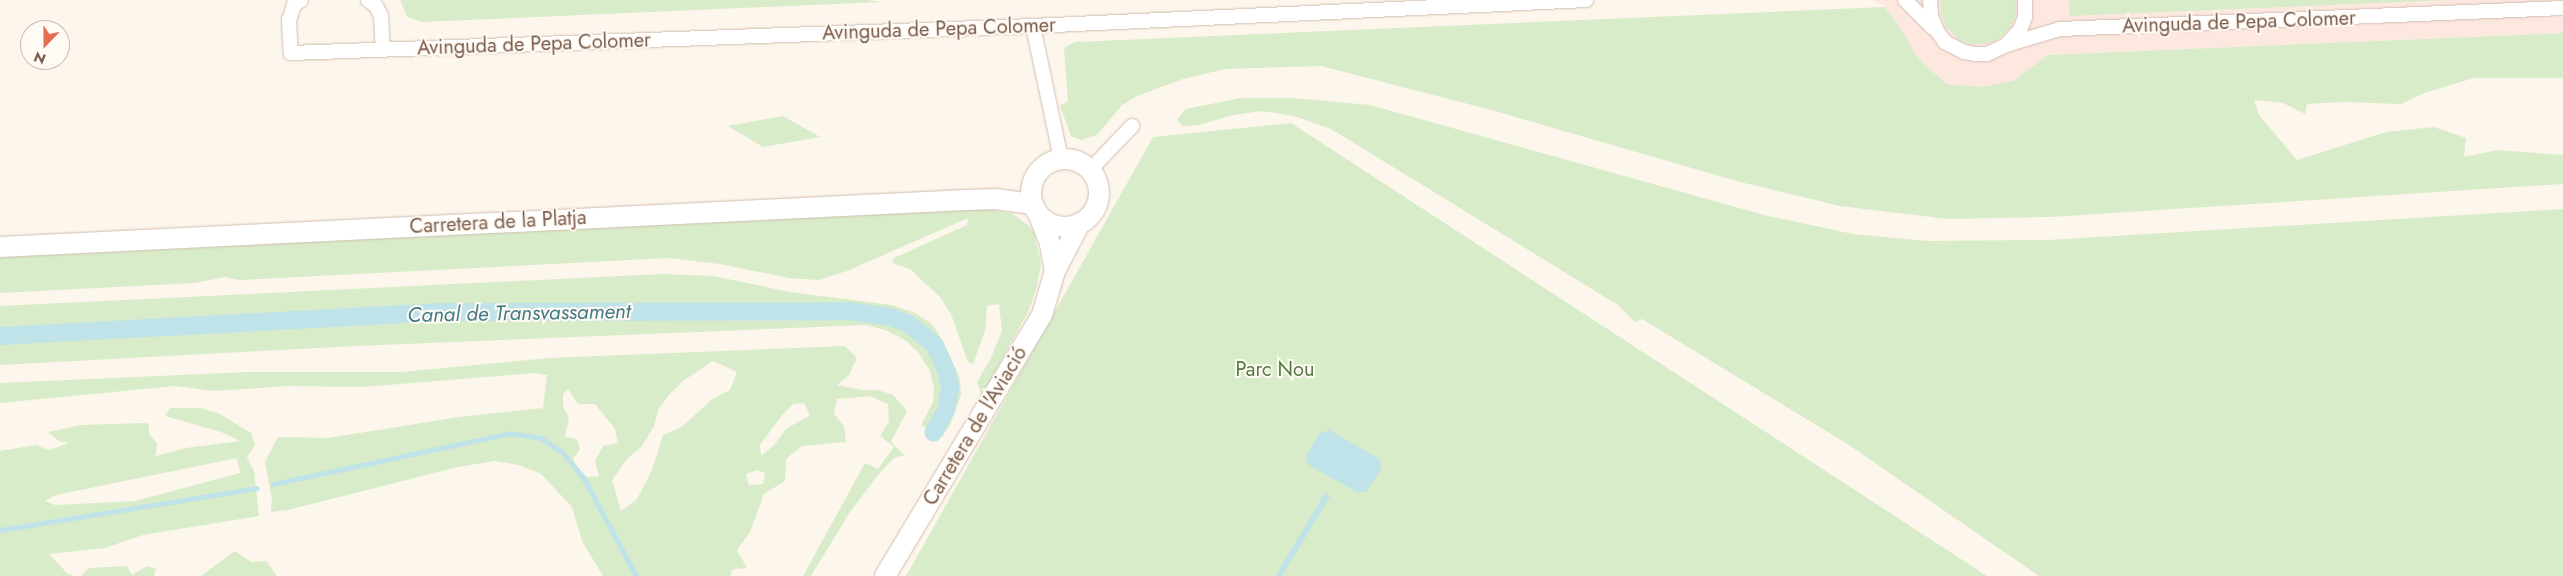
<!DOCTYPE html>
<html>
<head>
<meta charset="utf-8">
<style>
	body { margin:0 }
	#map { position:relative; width:2563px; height:576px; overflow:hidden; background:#fdf6ec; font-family:Jost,sans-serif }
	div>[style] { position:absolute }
	.commercial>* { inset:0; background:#fde8e0 }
	.green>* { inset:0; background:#d8ecc9 }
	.water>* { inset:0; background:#bfe3e8; transform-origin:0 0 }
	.stream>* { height:5px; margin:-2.5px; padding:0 2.5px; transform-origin:2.5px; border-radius:2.5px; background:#bfe3e8 }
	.canal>* { height:18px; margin:-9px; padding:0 9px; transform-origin:9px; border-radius:9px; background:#bfe3e8 }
	.roads { filter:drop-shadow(0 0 1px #d1beb0) drop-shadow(0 0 1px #d1beb0) }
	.street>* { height:14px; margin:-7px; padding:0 7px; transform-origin:7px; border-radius:7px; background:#fff }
	.secondary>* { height:20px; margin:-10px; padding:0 10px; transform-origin:10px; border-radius:10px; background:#fff }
	.secondary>.ring { margin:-10px; padding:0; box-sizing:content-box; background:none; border:20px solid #fff; border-radius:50% }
	span { translate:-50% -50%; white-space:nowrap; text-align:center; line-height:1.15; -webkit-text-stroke:4px #fffaf3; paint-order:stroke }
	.street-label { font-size:20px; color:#7a5c4d }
	.park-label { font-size:20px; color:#537a41 }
	.water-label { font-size:21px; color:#437c86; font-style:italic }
	.north { position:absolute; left:20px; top:20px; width:50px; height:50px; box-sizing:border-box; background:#fffaf3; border:1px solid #cabbb1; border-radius:50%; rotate:202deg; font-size:14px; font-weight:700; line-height:20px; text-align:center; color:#7a5c4d }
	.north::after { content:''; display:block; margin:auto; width:18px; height:22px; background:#e76f51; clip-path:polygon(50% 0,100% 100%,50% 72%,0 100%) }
</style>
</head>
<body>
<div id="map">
	<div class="commercial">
		<i style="clip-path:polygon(1874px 0,2563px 0,2563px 33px,2048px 55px,2015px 80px,1984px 87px,1947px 84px,1925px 65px,1913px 51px,1907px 38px,1885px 7px)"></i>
	</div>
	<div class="green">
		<i style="clip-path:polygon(400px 0,867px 0,881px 2px,422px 22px,407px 17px)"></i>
		<i style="clip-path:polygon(1941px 0,2016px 0,2016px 16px,2009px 29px,1997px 40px,1986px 44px,1970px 44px,1959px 40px,1946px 27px,1941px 13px)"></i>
		<i style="clip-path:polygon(2069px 0,2449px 0,2070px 16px)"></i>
		<i style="clip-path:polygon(1885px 7px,1907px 38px,1913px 51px,1925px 65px,1947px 84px,1984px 87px,2015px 80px,2048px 55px,2563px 33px,2563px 78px,2474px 78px,2427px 92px,2401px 104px,2344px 102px,2307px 104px,2305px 114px,2283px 103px,2254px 100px,2259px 115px,2297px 160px,2386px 132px,2434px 127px,2466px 138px,2464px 157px,2497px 150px,2563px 155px,2563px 184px,2050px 217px,1947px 219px,1840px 206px,1740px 182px,1495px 111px,1321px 66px,1225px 69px,1183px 79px,1137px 96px,1122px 105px,1097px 135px,1081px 140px,1071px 136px,1060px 106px,1068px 101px,1064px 48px,1075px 42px)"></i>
		<i style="clip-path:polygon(1241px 98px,1293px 98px,1370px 105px,1768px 216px,1853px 234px,1927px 241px,2048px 240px,2563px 209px,2563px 576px,2039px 576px,1846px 443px,1642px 319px,1635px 322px,1618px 305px,1331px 129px,1294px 116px,1261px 111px,1233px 115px,1199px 125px,1182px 126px,1177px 119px,1186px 109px)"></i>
		<i style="clip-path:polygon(783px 116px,820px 137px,763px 147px,728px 126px)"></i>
		<i style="clip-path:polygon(1291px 123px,1987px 576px,906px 576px,1153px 137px)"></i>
		<i style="clip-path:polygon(984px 208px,1013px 214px,1029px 226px,1034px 232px,1041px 264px,1036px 290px,1028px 312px,982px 396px,977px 382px,991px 358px,1002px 331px,999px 304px,987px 306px,985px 331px,973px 364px,968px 362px,951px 314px,940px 297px,910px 269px,892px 263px,894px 258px,967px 225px,968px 218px,847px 271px,818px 280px,789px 278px,720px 264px,669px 258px,239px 280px,225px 277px,195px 283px,0 293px,0 257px)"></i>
		<i style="clip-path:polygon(662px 274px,713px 276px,790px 292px,892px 305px,915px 313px,932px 324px,943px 341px,960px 379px,961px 395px,950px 425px,942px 437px,921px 425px,933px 402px,934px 388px,930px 371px,918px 352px,905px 340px,885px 330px,866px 325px,356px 346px,0 365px,0 306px)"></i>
		<i style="clip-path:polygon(evenodd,845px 346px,857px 358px,849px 375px,837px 385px,862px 390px,878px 390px,893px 395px,907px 411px,891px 442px,904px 455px,894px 458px,878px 475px,850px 512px,811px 576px,803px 576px,865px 463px,878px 469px,894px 447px,880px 436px,889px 421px,888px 404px,870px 396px,837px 399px,834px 414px,844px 426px,846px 442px,802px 446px,786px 459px,785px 481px,764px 494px,750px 532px,737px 550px,747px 568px,733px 569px,730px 576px,603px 576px,582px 541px,572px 507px,541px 474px,519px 465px,495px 461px,458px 467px,288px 510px,271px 512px,272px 499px,265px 462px,278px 437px,328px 438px,459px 417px,543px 408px,547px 375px,534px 373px,363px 387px,288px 386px,214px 391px,175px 386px,0 403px,0 383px,248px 372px,402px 372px,549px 358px,845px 346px,713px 361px,737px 372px,730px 390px,711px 400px,682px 427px,663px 435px,652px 470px,637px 499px,621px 511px,612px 480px,627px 459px,642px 446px,654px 426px,658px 410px,669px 395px,683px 381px,713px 361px,845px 346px,568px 389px,578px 404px,595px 404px,615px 429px,618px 443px,603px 446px,595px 461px,599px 476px,583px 477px,573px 459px,580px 449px,577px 439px,565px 437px,569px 418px,563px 407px,563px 394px,568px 389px,845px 346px,804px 403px,810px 415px,786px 429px,774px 445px,761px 456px,760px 445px,783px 414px,793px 404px,804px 403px,845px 346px,757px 470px,765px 473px,763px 484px,749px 485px,746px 474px,757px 470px)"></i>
		<i style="clip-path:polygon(evenodd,170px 408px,201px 408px,220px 414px,251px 433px,255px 445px,247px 457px,254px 471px,259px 516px,143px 535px,105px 548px,49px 554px,67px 573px,74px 576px,0 576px,0 451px,36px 445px,49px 450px,69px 443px,59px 441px,48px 432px,81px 425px,146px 423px,149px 425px,149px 434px,157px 443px,156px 456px,186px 448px,240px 441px,221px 432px,165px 416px,170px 408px,237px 458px,240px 473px,135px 501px,55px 505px,45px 501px,56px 495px,237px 458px)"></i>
		<i style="clip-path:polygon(235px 551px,251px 562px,266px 561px,277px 576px,201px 576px)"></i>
		<i style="clip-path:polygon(127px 566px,132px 575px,147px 566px,156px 569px,154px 576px,81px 576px,89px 568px)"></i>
	</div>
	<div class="water">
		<i style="clip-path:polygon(1329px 430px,1380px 459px,1381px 469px,1366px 492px,1357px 492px,1310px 466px,1307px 462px,1306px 457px,1319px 434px)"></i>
		<i style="left:1325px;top:493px;width:6px;height:95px;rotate:31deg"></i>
	</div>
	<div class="stream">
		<i style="left:273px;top:484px;width:242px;rotate:-12.1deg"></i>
		<i style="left:510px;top:433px;width:31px;rotate:9deg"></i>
		<i style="left:541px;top:438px;width:25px;rotate:34deg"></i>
		<i style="left:562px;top:452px;width:33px;rotate:50deg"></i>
		<i style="left:583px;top:477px;width:112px;rotate:61.8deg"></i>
		<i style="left:0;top:530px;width:260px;rotate:-9.3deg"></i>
	</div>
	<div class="canal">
		<i style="left:0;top:336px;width:442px;rotate:-3.1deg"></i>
		<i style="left:441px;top:312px;width:408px;rotate:-0.1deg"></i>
		<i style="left:849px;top:311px;width:41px;rotate:8.3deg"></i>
		<i style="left:890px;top:317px;width:20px;rotate:20deg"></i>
		<i style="left:909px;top:324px;width:32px;rotate:39deg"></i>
		<i style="left:934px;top:344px;width:31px;rotate:65deg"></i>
		<i style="left:947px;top:372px;width:16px;rotate:79deg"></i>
		<i style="left:950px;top:388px;width:22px;rotate:100deg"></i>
		<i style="left:946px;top:410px;width:26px;rotate:119deg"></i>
	</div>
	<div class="roads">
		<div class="street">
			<i style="left:301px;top:0;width:9px;rotate:144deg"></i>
			<i style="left:294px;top:5px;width:16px;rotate:108deg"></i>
			<i style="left:289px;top:20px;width:33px;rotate:87deg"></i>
			<i style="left:291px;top:53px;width:742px;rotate:-2.08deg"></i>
			<i style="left:1033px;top:26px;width:554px;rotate:-2.69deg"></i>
			<i style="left:368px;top:0;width:10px;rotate:37deg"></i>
			<i style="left:376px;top:6px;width:11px;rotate:63deg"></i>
			<i style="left:381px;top:16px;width:34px;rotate:87deg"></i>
			<i style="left:1905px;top:0;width:40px;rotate:45deg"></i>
			<i style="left:1930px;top:0;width:16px;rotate:86deg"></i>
			<i style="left:1931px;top:16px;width:16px;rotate:68deg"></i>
			<i style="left:1937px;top:31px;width:14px;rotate:54deg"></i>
			<i style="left:1945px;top:42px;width:21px;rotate:28deg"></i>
			<i style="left:1964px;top:52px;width:11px;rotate:10deg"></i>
			<i style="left:1975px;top:54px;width:12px"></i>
			<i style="left:1987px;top:54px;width:21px;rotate:-25deg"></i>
			<i style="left:2006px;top:45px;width:21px;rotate:-47deg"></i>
			<i style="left:2020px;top:30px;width:14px;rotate:-69deg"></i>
			<i style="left:2025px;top:17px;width:17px;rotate:-90deg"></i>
			<i style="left:1033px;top:26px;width:136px;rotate:78.1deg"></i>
			<i style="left:2006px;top:45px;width:56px;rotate:-16.5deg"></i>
			<i style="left:2060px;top:29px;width:503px;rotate:-2.39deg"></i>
			<i style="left:1090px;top:170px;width:61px;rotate:-46.3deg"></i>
		</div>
		<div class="secondary">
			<i class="ring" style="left:1031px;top:159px;width:48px;height:48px"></i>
			<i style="left:1039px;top:215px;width:31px;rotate:69deg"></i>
			<i style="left:1050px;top:244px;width:27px;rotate:80deg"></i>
			<i style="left:0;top:247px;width:967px;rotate:-2.79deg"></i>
			<i style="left:966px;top:200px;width:30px;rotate:-2deg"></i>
			<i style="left:996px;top:199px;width:37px;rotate:8deg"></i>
			<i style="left:885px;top:576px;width:305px;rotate:-59deg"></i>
			<i style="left:1042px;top:315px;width:46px;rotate:-73.5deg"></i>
			<i style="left:1055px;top:271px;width:54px;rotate:-62.5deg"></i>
		</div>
	</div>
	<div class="street-label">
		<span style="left:2239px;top:22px;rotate:-2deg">Avinguda de Pepa Colomer</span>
		<span style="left:939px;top:29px;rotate:-2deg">Avinguda de Pepa Colomer</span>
		<span style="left:534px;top:44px;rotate:-2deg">Avinguda de Pepa Colomer</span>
		<span style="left:498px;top:222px;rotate:-3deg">Carretera de la Platja</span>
		<span style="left:975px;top:426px;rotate:-59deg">Carretera de l'Aviació</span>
	</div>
	<div class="park-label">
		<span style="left:1275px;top:369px">Parc Nou</span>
	</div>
	<div class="water-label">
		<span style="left:519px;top:313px;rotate:-1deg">Canal de Transvassament</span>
	</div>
	<div class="north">N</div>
</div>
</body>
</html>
